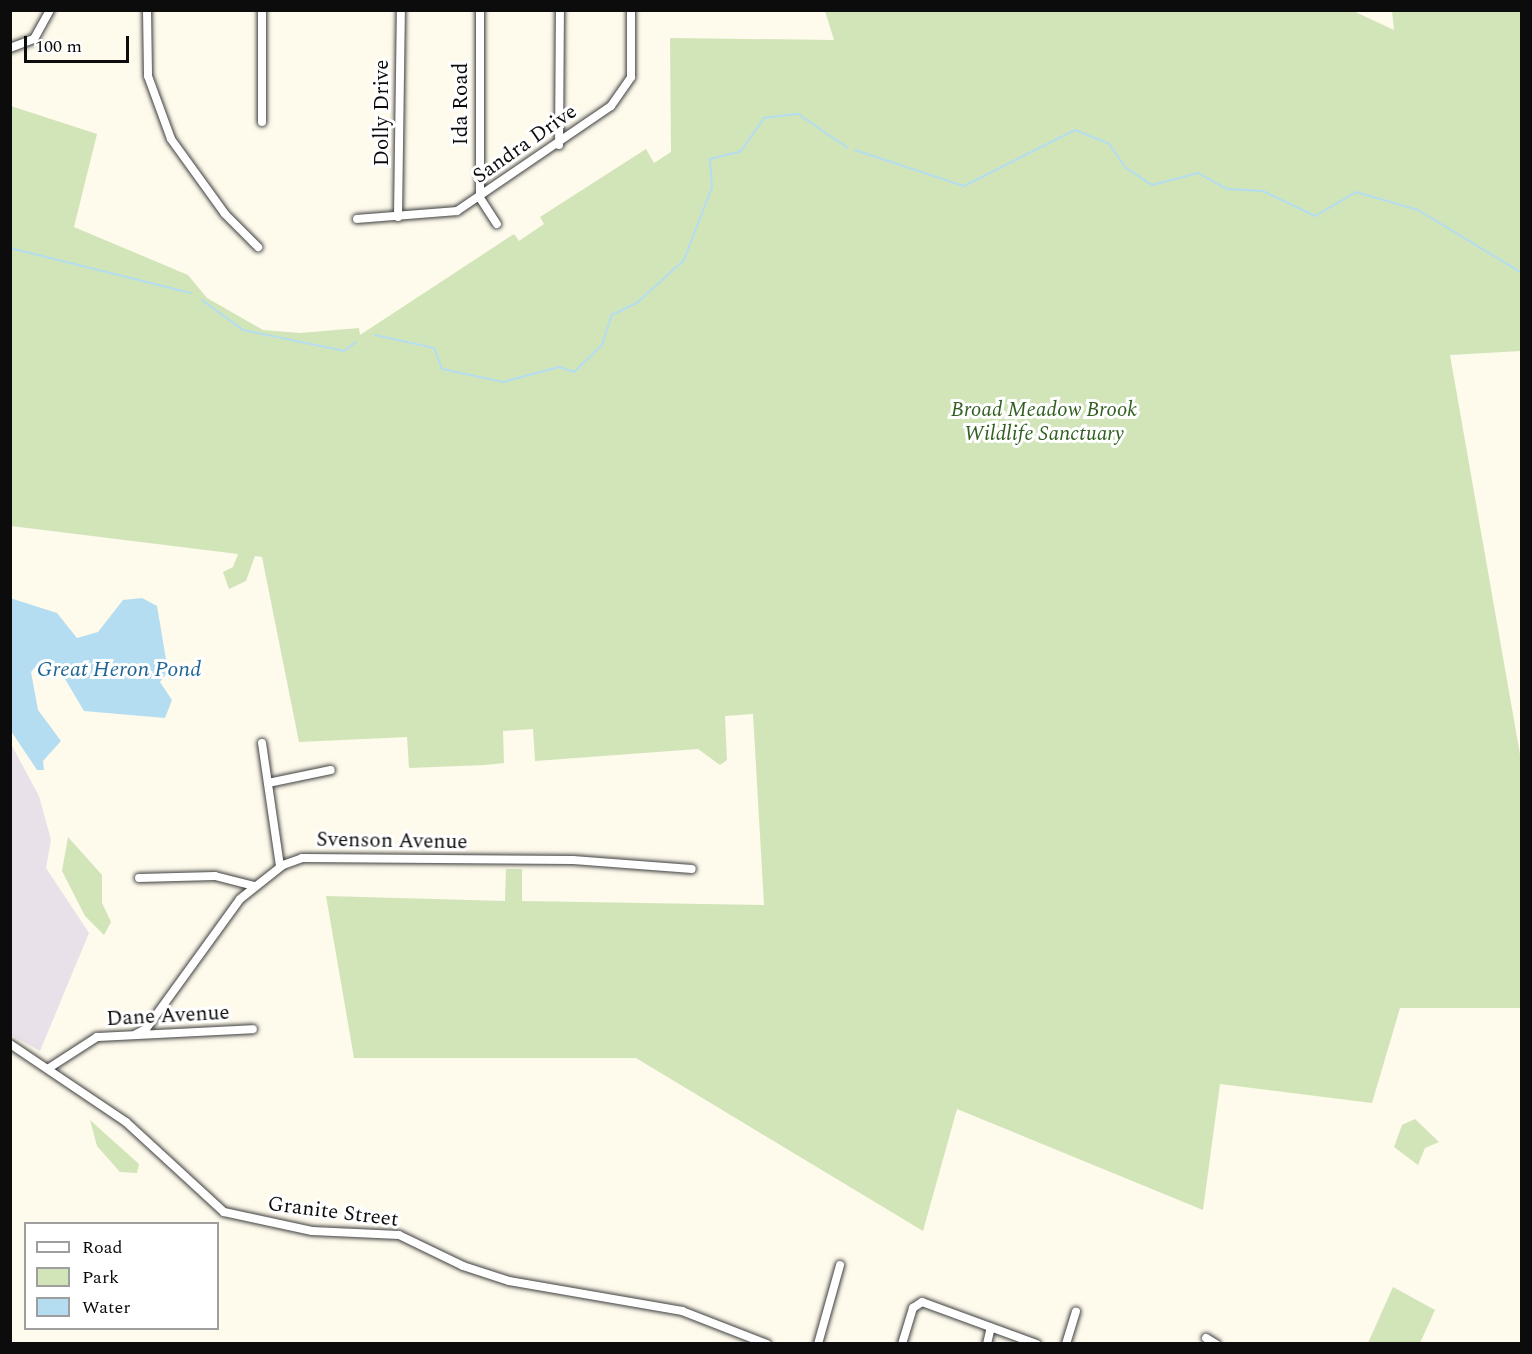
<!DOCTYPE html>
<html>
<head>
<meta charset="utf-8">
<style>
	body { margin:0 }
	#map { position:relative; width:1532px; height:1354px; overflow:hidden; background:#fefaec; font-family:Spectral,serif }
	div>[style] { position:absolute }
	.industrial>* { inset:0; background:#e9e1ea }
	.green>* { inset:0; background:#d2e5b9 }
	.water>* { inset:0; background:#b5ddf1 }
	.stream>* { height:2px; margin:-1px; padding:0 1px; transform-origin:1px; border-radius:1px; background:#b5ddf1 }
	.roads { filter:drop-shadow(0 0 2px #3f3f3f) drop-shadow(0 0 2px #3f3f3f) }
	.minor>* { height:8px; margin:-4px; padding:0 4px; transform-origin:4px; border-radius:4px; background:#fff }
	span { translate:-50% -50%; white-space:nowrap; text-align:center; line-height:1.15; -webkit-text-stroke:6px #fff; paint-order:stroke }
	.street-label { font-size:21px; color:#0c0c0c }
	.park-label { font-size:21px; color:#315f21; font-style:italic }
	.water-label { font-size:22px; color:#1f6694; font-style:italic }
	.frame { position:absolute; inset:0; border:12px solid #0c0c0c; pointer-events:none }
	.legend { position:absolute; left:24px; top:1222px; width:195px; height:108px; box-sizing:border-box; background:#fff; border:2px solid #9e9e9e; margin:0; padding:8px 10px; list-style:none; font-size:18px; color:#0c0c0c }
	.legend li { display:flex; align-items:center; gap:12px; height:30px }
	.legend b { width:30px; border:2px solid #9e9e9e }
	.scale { position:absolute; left:24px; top:36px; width:105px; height:27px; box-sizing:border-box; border:3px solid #0c0c0c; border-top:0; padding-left:8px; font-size:18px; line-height:21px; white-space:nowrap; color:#0c0c0c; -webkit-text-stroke:4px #fff; paint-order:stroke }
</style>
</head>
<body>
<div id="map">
	<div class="industrial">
		<i style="clip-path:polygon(11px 744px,39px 796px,51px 840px,46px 868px,89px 933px,40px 1051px,11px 1035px)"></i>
	</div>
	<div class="green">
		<i style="clip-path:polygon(825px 11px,1351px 10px,1394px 30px,1392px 11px,1521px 11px,1521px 351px,1450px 355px,1521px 760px,1521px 1008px,1400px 1008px,1372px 1103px,1220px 1084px,1203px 1210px,957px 1109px,923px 1231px,636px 1058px,354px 1058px,326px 896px,505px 901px,506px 869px,522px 869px,522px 901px,764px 905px,753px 714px,725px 716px,727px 760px,720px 765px,698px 749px,535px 761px,533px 729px,503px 731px,504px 763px,485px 765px,409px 768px,407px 737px,299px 742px,262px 557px,255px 556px,246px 581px,229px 589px,223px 572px,233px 567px,238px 554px,11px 526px,11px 106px,97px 134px,74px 227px,188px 275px,207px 298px,263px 330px,300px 333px,359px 328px,360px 335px,514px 234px,519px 241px,544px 224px,540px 217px,646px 149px,654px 163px,671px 152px,670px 38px,834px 40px)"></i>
		<i style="clip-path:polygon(68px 837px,102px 875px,102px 903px,111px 922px,104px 935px,85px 916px,62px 871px)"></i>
		<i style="clip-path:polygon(1415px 1119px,1439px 1142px,1425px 1148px,1418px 1165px,1394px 1147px,1402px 1125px)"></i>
		<i style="clip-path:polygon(90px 1120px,139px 1164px,137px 1173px,120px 1172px,97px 1146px)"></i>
		<i style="clip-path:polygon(1393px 1287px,1435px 1310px,1420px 1343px,1368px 1343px)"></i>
	</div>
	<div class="water">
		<i style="clip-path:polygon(10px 598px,57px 613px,77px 638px,98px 632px,123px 600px,142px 598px,157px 606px,168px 671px,160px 682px,172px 700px,165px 718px,84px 711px,62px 674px,37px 665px,31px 672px,38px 710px,61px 741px,43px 761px,44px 770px,37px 770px,11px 731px)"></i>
	</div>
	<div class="stream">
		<i style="left:855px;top:150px;width:115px;rotate:18.3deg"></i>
		<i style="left:964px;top:186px;width:124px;rotate:-26.8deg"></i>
		<i style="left:1075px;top:130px;width:37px;rotate:22deg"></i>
		<i style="left:1109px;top:144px;width:29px;rotate:55deg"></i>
		<i style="left:1126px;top:168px;width:31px;rotate:33deg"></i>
		<i style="left:1152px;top:185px;width:48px;rotate:-14.6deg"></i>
		<i style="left:1198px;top:173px;width:33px;rotate:29deg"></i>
		<i style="left:1227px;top:189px;width:36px;rotate:3deg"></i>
		<i style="left:1263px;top:191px;width:58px;rotate:25.7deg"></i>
		<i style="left:1315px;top:216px;width:48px;rotate:-30.3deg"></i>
		<i style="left:1356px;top:192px;width:65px;rotate:16.2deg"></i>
		<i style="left:1418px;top:210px;width:122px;rotate:31.2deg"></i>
		<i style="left:10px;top:248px;width:186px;rotate:14deg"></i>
		<i style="left:202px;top:300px;width:51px;rotate:36.2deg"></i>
		<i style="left:243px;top:330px;width:103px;rotate:11.7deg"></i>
		<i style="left:344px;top:351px;width:15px;rotate:-37deg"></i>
		<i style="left:375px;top:335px;width:60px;rotate:12.4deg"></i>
		<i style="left:434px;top:348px;width:22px;rotate:69deg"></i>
		<i style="left:442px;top:369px;width:62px;rotate:12deg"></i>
		<i style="left:503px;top:382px;width:58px;rotate:-15deg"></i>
		<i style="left:559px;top:367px;width:16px;rotate:18deg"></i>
		<i style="left:574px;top:372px;width:39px;rotate:-44deg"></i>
		<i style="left:602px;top:345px;width:32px;rotate:-72deg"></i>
		<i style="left:612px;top:315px;width:28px;rotate:-26deg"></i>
		<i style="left:637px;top:303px;width:64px;rotate:-42.5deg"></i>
		<i style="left:684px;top:260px;width:78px;rotate:-69deg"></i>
		<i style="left:712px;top:187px;width:28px;rotate:-94deg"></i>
		<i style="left:710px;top:159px;width:32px;rotate:-14deg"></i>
		<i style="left:741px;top:151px;width:40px;rotate:-55.1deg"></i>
		<i style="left:764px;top:118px;width:34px;rotate:-7deg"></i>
		<i style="left:798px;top:114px;width:60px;rotate:34.2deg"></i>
	</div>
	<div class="roads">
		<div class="minor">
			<i style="left:147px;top:10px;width:66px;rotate:89.1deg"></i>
			<i style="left:148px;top:76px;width:67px;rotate:69.9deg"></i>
			<i style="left:171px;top:139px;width:92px;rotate:54.2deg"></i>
			<i style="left:225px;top:214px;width:47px;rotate:45deg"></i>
			<i style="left:480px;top:10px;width:188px;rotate:90deg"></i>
			<i style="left:480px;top:198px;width:31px;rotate:57deg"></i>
			<i style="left:10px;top:48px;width:26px;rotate:-21deg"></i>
			<i style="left:34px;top:39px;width:33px;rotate:-61deg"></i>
			<i style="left:262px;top:122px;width:112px;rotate:-90deg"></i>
			<i style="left:559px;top:145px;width:135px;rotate:-89.6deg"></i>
			<i style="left:398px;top:217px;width:207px;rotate:-89.2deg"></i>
			<i style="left:357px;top:219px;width:100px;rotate:-4.6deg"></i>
			<i style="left:457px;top:211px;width:186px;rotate:-34.3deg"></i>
			<i style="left:611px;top:106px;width:35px;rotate:-55deg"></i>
			<i style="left:631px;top:77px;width:67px;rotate:-90deg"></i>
			<i style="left:262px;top:743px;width:125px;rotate:81.7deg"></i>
			<i style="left:268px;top:783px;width:64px;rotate:-11.7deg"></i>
			<i style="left:139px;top:878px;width:76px;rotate:-1.5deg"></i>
			<i style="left:215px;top:876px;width:40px;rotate:14.4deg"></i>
			<i style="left:136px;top:1034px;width:11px;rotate:-27deg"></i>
			<i style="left:146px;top:1029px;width:160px;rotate:-54.1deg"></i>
			<i style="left:240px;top:899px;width:55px;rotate:-38.3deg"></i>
			<i style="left:283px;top:865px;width:20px;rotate:-20deg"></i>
			<i style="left:302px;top:858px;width:271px;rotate:0.4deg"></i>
			<i style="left:573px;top:860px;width:119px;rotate:4.3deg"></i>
			<i style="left:10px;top:1044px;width:140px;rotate:33.9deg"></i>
			<i style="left:126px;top:1122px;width:133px;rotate:42.6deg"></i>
			<i style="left:224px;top:1212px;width:90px;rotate:12.2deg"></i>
			<i style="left:312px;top:1231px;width:87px;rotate:2.6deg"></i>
			<i style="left:399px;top:1235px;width:71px;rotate:25.8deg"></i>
			<i style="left:463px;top:1266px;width:48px;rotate:18.1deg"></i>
			<i style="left:509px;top:1281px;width:176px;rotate:9.8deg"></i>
			<i style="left:682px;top:1311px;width:91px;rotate:21.2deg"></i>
			<i style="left:49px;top:1068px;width:57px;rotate:-32.9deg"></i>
			<i style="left:97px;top:1037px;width:156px;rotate:-2.9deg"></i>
			<i style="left:1206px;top:1338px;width:12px;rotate:31deg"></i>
			<i style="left:818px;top:1344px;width:82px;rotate:-74.4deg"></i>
			<i style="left:902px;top:1344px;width:38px;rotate:-73deg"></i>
			<i style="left:913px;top:1308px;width:11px;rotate:-34deg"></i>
			<i style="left:922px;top:1302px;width:122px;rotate:20.1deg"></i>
			<i style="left:987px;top:1344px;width:17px;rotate:-77deg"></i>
			<i style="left:1066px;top:1344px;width:34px;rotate:-73deg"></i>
		</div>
	</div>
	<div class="street-label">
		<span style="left:461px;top:104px;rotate:-90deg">Ida Road</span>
		<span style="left:382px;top:113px;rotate:-90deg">Dolly Drive</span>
		<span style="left:525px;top:144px;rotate:-35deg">Sandra Drive</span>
		<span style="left:392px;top:841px;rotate:1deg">Svenson Avenue</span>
		<span style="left:168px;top:1016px;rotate:-3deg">Dane Avenue</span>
		<span style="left:333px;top:1212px;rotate:7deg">Granite Street</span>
	</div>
	<div class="park-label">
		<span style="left:1044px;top:422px">Broad Meadow Brook<br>Wildlife Sanctuary</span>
	</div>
	<div class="water-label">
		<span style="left:119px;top:670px">Great Heron Pond</span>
	</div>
	<div class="frame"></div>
	<ul class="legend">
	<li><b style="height:8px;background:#fff"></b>Road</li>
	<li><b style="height:16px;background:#d2e5b9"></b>Park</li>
	<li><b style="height:16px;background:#b5ddf1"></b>Water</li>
	</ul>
	<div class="scale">100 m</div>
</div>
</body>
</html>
